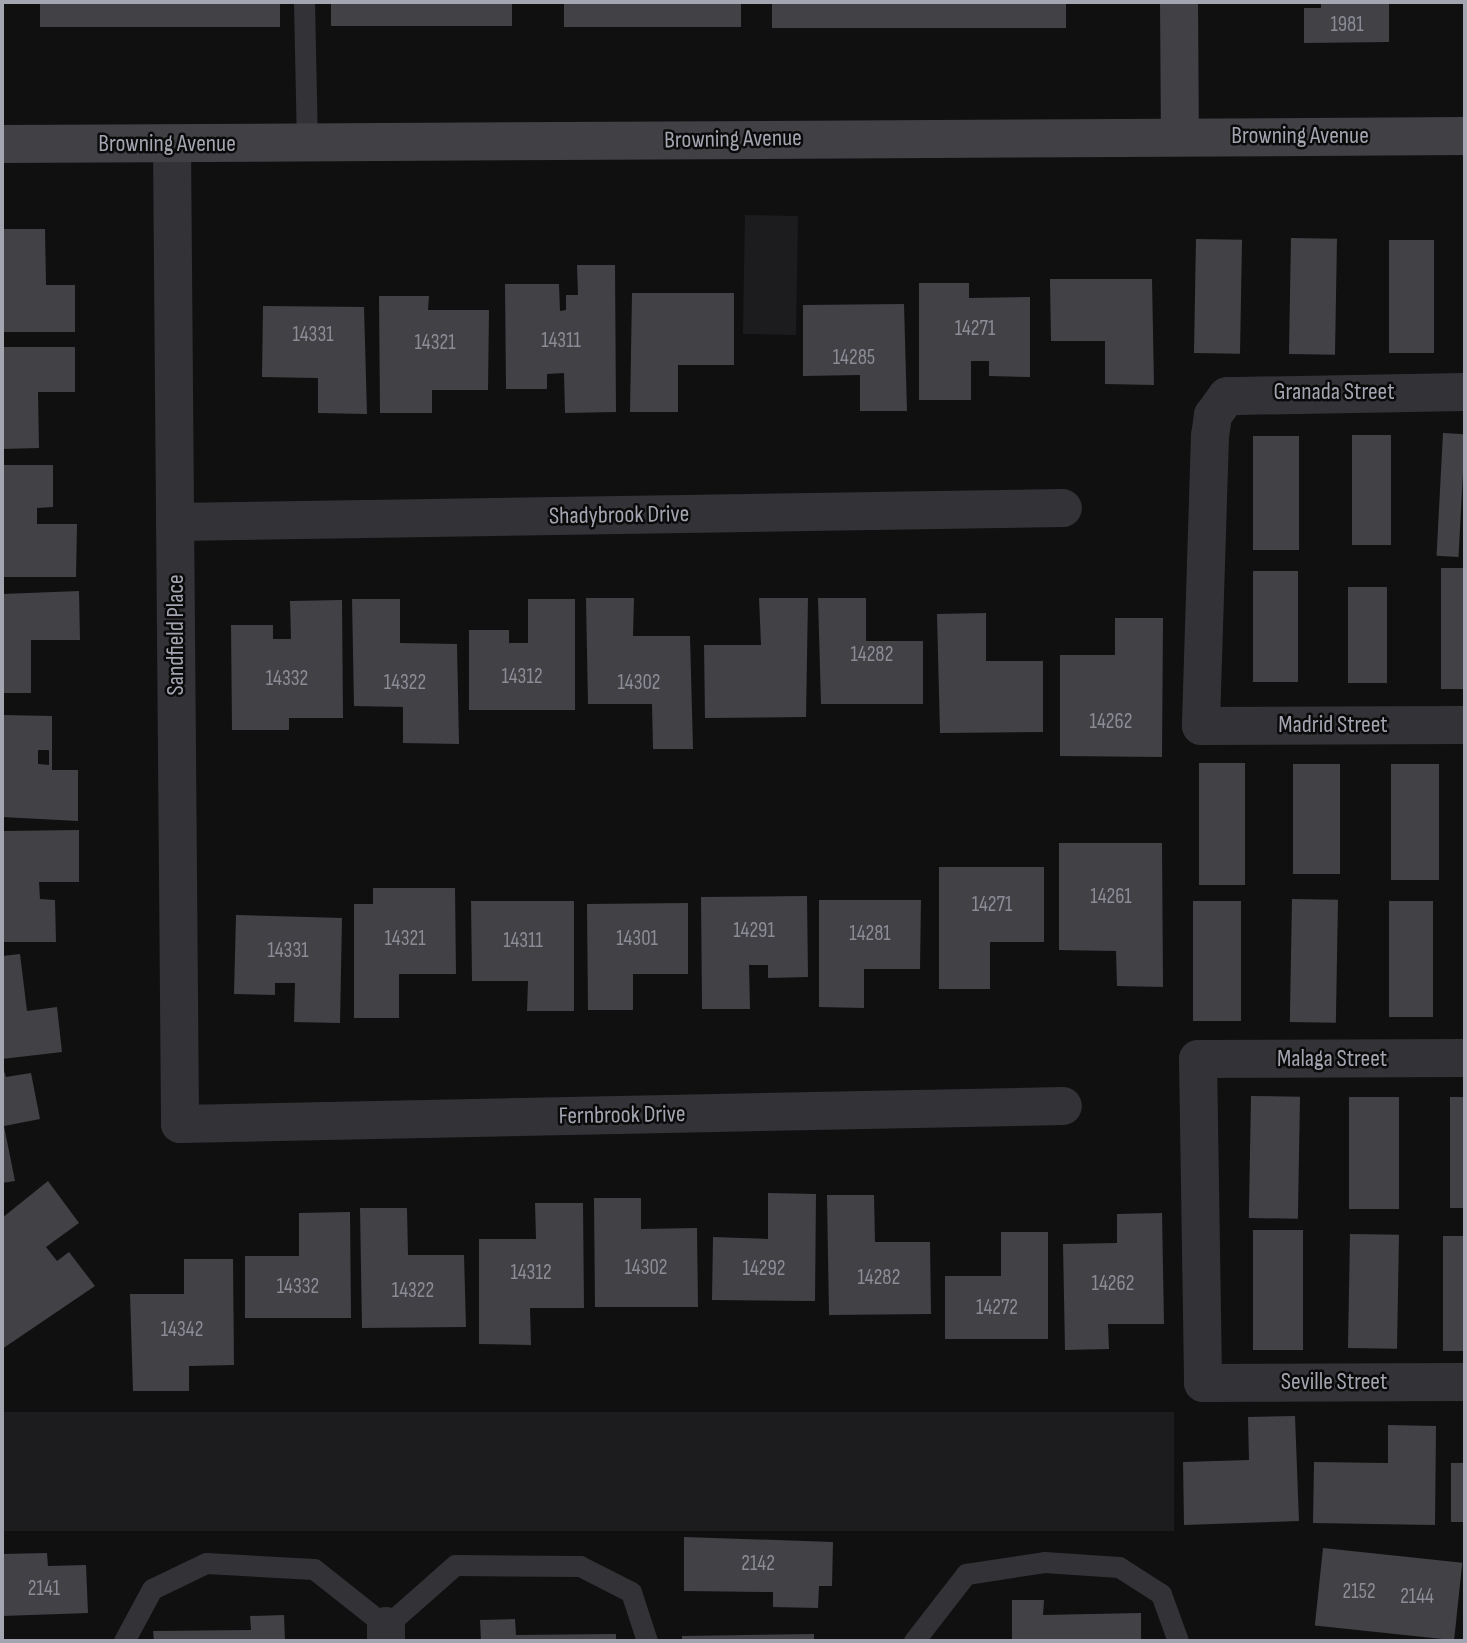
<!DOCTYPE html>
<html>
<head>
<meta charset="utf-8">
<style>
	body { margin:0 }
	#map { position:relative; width:1467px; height:1643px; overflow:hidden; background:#101011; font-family:"Sofia Sans Condensed",sans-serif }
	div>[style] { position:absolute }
	.built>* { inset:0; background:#1c1c1e; transform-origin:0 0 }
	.building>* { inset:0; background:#424246; transform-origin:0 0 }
	.lane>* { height:21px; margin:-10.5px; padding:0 10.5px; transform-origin:10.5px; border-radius:10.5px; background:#333337 }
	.street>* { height:38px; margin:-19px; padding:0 19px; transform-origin:19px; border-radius:19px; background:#333337 }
	.secondary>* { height:38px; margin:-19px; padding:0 19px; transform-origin:19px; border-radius:19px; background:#404045 }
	span { translate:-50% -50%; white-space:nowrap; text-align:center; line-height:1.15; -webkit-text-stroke:5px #0b0b0c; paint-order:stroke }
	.number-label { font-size:21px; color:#8b8c96 }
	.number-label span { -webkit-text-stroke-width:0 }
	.street-label { font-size:24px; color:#a3a5b0 }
	.frame { position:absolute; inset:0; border:4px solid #a3a5b0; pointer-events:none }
</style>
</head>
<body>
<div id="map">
	<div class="built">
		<i style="left:745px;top:215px;width:53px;height:119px;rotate:1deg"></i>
		<i style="left:1174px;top:1412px;width:119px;height:1172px;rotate:90deg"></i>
	</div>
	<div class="building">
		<i style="left:40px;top:2px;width:240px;height:25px"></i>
		<i style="left:331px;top:2px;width:181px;height:24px"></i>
		<i style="left:564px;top:2px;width:177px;height:25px"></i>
		<i style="left:772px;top:2px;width:294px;height:26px"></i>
		<i style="clip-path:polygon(1321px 2px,1389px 2px,1389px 42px,1304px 43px,1304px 8px,1321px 8px)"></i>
		<i style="clip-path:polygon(2px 229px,45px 229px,46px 285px,75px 285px,75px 332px,2px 332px)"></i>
		<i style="left:1291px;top:238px;width:46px;height:116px;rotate:1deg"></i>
		<i style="left:1196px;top:239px;width:46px;height:114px;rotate:1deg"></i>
		<i style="left:1389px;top:240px;width:45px;height:113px"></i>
		<i style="clip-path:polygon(577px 265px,615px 265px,616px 412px,565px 413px,564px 373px,547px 374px,547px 389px,506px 389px,505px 284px,559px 284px,560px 311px,566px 310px,566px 295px,578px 295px)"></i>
		<i style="clip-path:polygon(1050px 279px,1152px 279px,1154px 385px,1105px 384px,1105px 341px,1051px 341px)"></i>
		<i style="clip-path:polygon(919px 283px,969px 283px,969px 298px,1030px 297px,1030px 377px,989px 376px,989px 361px,971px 361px,971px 400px,919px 400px)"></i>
		<i style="clip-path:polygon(632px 293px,734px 293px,734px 365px,678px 365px,678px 412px,630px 412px)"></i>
		<i style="clip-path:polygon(379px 296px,429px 296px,428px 310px,489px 310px,488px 390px,432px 390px,432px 413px,380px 413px)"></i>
		<i style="clip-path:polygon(904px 304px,907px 411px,860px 411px,860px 375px,803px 376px,803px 305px)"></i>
		<i style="clip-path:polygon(263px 306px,364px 307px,367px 414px,318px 413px,318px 378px,262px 377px)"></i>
		<i style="clip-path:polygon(2px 347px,75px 347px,75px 392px,38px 392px,39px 448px,2px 449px)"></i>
		<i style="left:1443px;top:433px;width:22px;height:123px;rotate:3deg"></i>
		<i style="left:1352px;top:435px;width:39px;height:110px"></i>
		<i style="left:1253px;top:436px;width:46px;height:114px"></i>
		<i style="clip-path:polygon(2px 465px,53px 465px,53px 507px,37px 508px,37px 524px,77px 524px,76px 577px,2px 577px)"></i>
		<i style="left:1441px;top:568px;width:24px;height:121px"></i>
		<i style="left:1253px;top:571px;width:45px;height:111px"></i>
		<i style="left:1348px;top:587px;width:39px;height:96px"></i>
		<i style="clip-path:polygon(79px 591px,80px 640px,31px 640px,31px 693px,2px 693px,2px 594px)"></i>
		<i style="clip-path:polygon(586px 598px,634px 598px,633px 636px,690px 636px,693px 749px,653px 749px,652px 704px,588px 704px)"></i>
		<i style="clip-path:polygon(759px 598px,808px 598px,806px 717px,705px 718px,704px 645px,761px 645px)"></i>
		<i style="clip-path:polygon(818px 598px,866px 598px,866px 641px,923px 641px,923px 704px,821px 704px)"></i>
		<i style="clip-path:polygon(352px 599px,400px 599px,400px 643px,457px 644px,459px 744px,403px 743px,403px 707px,354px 706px)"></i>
		<i style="clip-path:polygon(528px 599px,575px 599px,575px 710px,469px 710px,469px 630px,509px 630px,509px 643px,528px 643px)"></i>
		<i style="clip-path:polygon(342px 600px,343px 718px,289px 718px,289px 730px,232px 730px,231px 625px,273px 625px,273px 639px,291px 639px,290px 601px)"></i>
		<i style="clip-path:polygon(986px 613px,986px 661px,1043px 661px,1043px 732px,940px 733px,937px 614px)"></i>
		<i style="clip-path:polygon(1115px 618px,1163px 618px,1162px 757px,1060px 756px,1060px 655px,1115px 655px)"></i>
		<i style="clip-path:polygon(evenodd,2px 715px,52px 716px,52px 770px,78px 770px,78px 821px,2px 817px,2px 715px,38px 750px,49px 750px,49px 765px,38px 764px,38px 750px)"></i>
		<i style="left:1199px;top:763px;width:46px;height:122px"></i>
		<i style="left:1293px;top:764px;width:47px;height:110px"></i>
		<i style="left:1391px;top:764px;width:48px;height:116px"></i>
		<i style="clip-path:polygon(79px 830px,79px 882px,39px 882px,40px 899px,55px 900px,56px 942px,2px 942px,2px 831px)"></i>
		<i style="clip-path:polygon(1059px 843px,1162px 843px,1163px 987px,1117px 986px,1116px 951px,1059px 950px)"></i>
		<i style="clip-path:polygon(939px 867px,1044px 867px,1044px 942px,990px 942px,990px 989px,939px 989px)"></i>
		<i style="clip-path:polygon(373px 888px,455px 888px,456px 974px,399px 974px,399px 1018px,354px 1018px,354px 904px,373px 904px)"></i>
		<i style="clip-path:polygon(807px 896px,808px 977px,768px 978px,768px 965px,749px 965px,750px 1009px,702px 1009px,701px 897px)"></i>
		<i style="left:1292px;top:899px;width:46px;height:123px;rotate:1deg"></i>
		<i style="clip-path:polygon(819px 900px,921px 900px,920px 969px,864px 969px,864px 1008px,819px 1007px)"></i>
		<i style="clip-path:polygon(471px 901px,574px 901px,574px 1011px,527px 1011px,528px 981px,472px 981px)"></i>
		<i style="left:1193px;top:901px;width:48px;height:120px"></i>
		<i style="left:1389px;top:901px;width:44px;height:116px"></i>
		<i style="clip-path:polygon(688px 903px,688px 974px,633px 974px,633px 1010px,588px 1010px,587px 904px)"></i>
		<i style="clip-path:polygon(236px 915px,342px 918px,340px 1023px,294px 1022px,295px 983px,275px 983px,275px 995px,234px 994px)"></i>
		<i style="clip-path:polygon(20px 954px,27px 1011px,57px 1007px,62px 1052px,2px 1059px,2px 956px)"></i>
		<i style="clip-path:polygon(2px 1064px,6px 1077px,31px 1073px,40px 1119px,4px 1126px,15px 1181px,2px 1183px)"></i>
		<i style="left:1251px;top:1096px;width:49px;height:122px;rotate:1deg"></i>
		<i style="left:1349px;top:1097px;width:50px;height:112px"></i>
		<i style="left:1450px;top:1097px;width:15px;height:111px"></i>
		<i style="clip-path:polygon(48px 1181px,79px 1223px,46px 1247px,57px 1261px,69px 1252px,95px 1286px,2px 1349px,2px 1218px)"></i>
		<i style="clip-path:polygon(768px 1193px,816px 1194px,815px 1301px,712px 1300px,713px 1237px,768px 1239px)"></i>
		<i style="clip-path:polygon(827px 1195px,874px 1195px,875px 1242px,930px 1242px,931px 1314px,829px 1315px)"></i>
		<i style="clip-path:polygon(594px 1198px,641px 1198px,641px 1229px,697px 1228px,698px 1307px,595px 1307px)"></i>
		<i style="clip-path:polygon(535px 1203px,583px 1203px,584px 1308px,530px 1308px,531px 1345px,479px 1344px,479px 1239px,536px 1239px)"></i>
		<i style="clip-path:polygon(360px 1208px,407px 1208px,408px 1255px,464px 1255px,466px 1327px,362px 1328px)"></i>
		<i style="clip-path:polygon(350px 1212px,351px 1318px,245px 1318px,245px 1256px,299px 1256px,299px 1213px)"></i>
		<i style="clip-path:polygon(1162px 1213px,1164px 1324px,1108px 1324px,1109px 1349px,1065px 1350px,1063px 1244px,1117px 1243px,1117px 1214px)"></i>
		<i style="left:1253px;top:1230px;width:50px;height:120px"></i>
		<i style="clip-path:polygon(1001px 1232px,1048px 1232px,1048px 1339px,945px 1339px,945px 1276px,1001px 1276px)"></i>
		<i style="left:1350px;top:1234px;width:49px;height:114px;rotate:1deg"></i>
		<i style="left:1443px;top:1236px;width:22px;height:115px"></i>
		<i style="clip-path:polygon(184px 1259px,233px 1259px,234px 1365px,189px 1366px,189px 1391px,133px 1391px,130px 1294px,184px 1294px)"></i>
		<i style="clip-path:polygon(1295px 1416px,1299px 1521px,1184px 1525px,1183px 1462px,1249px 1460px,1248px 1417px)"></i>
		<i style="clip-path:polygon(1388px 1425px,1436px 1426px,1435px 1525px,1313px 1523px,1314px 1462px,1388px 1463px)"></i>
		<i style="left:1451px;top:1463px;width:14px;height:59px"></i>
		<i style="clip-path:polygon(684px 1537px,833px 1542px,832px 1586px,819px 1586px,818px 1608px,773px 1607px,773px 1592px,684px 1591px)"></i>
		<i style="left:1323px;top:1548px;width:140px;height:78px;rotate:6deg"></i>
		<i style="clip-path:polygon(47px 1553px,48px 1566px,86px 1565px,88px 1613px,2px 1616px,2px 1554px)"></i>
		<i style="clip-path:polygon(1012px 1600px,1044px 1600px,1043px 1615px,1141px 1613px,1141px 1641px,1012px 1641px)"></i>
		<i style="clip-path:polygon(284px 1615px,285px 1641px,154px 1641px,153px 1631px,251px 1630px,250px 1616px)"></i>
		<i style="clip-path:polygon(515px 1619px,516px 1635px,616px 1634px,616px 1641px,481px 1641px,480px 1620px)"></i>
		<i style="clip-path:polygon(814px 1634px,814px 1641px,682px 1641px,682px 1636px)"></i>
	</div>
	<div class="lane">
		<i style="left:304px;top:2px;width:141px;rotate:88.8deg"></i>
		<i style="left:124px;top:1641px;width:59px;rotate:-61.7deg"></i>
		<i style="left:152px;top:1589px;width:60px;rotate:-25.7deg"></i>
		<i style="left:206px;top:1563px;width:108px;rotate:3.2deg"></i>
		<i style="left:314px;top:1569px;width:92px;rotate:38.4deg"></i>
		<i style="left:386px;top:1626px;width:92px;rotate:-41.5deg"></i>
		<i style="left:455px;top:1565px;width:125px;rotate:0.5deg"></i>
		<i style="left:580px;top:1566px;width:57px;rotate:27deg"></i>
		<i style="left:631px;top:1592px;width:52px;rotate:71.9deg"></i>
		<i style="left:914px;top:1641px;width:85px;rotate:-52.2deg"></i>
		<i style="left:966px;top:1574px;width:79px;rotate:-8.7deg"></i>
		<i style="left:1044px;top:1562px;width:75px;rotate:3.8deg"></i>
		<i style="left:1119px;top:1567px;width:50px;rotate:32.7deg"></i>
		<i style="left:1161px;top:1594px;width:50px;rotate:70.1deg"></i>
	</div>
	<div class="street">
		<i style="left:172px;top:145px;width:979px;rotate:89.53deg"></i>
		<i style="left:180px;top:1124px;width:883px;rotate:-1.17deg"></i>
		<i style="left:1465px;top:392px;width:238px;rotate:179deg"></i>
		<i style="left:1227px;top:396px;width:24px;rotate:126deg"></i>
		<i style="left:1213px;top:415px;width:21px;rotate:98deg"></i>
		<i style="left:1210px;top:436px;width:290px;rotate:91.8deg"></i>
		<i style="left:1201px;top:726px;width:264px;rotate:-0.2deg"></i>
		<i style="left:175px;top:522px;width:888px;rotate:-0.9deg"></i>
		<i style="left:1465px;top:1058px;width:267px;rotate:179.8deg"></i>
		<i style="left:1198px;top:1059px;width:324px;rotate:89.1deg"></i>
		<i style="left:1203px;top:1383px;width:262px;rotate:-0.2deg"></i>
		<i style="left:386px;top:1641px;width:15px;rotate:-90deg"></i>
	</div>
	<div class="secondary">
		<i style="left:1179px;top:2px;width:134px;rotate:89.6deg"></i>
		<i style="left:2px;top:144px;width:1463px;rotate:-0.31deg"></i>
	</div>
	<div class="number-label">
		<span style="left:1347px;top:25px">1981</span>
		<span style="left:975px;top:329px">14271</span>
		<span style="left:313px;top:335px">14331</span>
		<span style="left:561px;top:341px">14311</span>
		<span style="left:435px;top:343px">14321</span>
		<span style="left:854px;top:358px">14285</span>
		<span style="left:872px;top:655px">14282</span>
		<span style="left:522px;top:677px">14312</span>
		<span style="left:287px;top:679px">14332</span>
		<span style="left:405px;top:683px">14322</span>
		<span style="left:639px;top:683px">14302</span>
		<span style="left:1111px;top:722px">14262</span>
		<span style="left:1111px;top:897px">14261</span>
		<span style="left:992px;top:905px">14271</span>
		<span style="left:754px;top:931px">14291</span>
		<span style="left:870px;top:934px">14281</span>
		<span style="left:405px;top:939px">14321</span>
		<span style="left:637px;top:939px">14301</span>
		<span style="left:523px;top:941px">14311</span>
		<span style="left:288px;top:951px">14331</span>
		<span style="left:646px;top:1268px">14302</span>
		<span style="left:764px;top:1269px">14292</span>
		<span style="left:531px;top:1273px">14312</span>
		<span style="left:879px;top:1278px">14282</span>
		<span style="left:1113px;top:1284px">14262</span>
		<span style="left:298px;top:1287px">14332</span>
		<span style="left:413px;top:1291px">14322</span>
		<span style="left:997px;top:1308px">14272</span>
		<span style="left:182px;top:1330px">14342</span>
		<span style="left:758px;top:1564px">2142</span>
		<span style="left:44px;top:1589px">2141</span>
		<span style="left:1359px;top:1592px">2152</span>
		<span style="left:1417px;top:1597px">2144</span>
	</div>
	<div class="street-label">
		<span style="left:1300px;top:136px">Browning Avenue</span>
		<span style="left:733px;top:139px;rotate:-1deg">Browning Avenue</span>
		<span style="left:167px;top:144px">Browning Avenue</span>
		<span style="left:1334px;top:392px">Granada Street</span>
		<span style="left:619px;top:515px;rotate:-1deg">Shadybrook Drive</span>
		<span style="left:176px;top:635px;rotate:-90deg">Sandfield Place</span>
		<span style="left:1333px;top:725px">Madrid Street</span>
		<span style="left:1332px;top:1059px">Malaga Street</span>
		<span style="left:622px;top:1115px;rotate:-1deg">Fernbrook Drive</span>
		<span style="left:1334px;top:1382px">Seville Street</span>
	</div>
	<div class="frame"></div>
</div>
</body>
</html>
